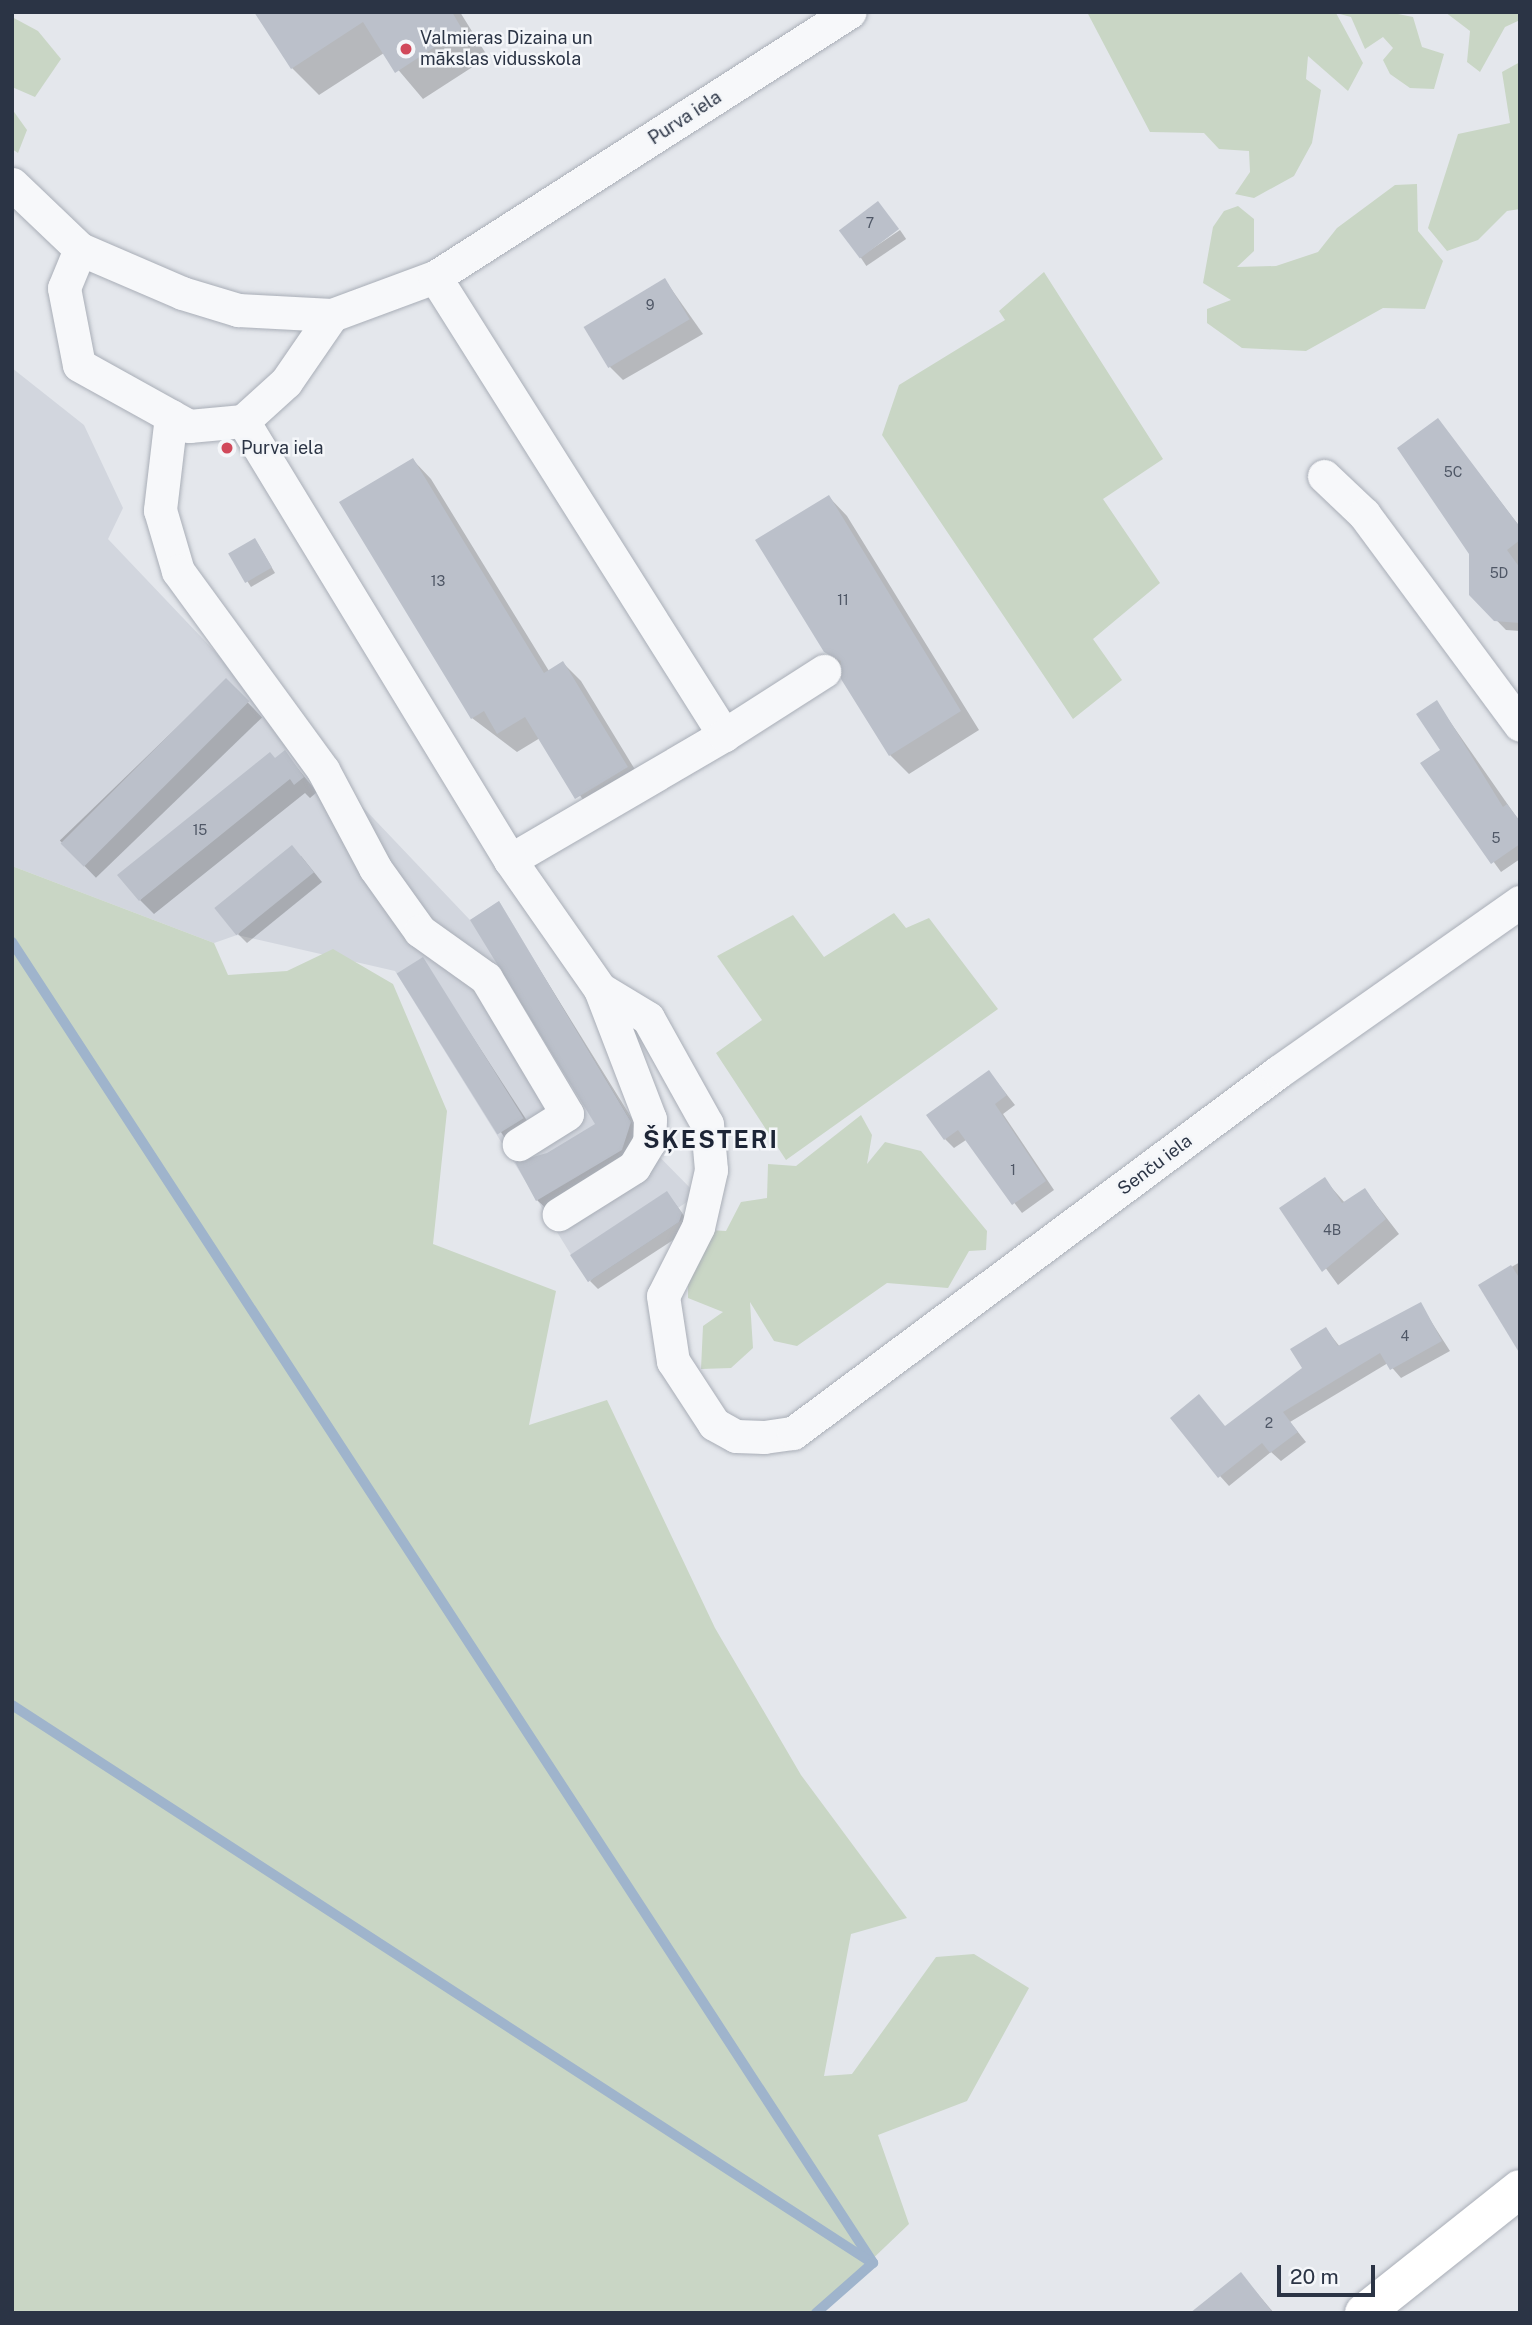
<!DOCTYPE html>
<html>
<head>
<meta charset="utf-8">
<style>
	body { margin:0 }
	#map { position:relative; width:1532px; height:2325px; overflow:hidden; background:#e4e7ec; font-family:"Public Sans",sans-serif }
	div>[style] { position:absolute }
	.built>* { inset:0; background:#d2d6de }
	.green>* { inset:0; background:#c9d6c5 }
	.shadow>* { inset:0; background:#0003; transform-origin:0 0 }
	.stream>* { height:10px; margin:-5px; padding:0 5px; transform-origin:5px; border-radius:5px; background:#9fb4cc }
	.building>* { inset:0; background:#bbc0ca; transform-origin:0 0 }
	.roads { filter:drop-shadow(0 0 2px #a9aeb7) drop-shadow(0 0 2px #a9aeb7) }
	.street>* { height:33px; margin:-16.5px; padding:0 16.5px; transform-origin:16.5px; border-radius:16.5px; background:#f7f8fa }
	.secondary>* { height:38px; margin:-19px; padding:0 19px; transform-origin:19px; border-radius:19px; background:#fff }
	.dots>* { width:19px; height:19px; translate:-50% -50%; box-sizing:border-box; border:4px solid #f4f6f9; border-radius:50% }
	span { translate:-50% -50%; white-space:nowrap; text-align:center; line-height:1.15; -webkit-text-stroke:5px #f4f6f9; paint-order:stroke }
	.number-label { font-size:14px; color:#4f5766 }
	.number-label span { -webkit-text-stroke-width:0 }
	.poi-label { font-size:18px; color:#2b3445 }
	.left { translate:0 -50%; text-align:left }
	.street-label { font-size:18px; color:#2b3445 }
	.district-label { font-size:24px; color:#1d2536; font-weight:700; letter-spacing:2px }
	.frame { position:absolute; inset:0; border:14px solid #2b3445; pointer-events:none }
	.scale { position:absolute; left:1277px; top:2265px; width:98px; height:32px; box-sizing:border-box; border:4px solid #2b3445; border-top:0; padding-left:9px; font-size:21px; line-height:24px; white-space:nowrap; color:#2b3445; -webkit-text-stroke:5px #f4f6f9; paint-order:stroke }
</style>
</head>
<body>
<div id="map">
	<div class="built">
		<i style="clip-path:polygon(12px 368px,84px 425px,123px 508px,108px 539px,470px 920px,499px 901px,641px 1138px,697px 1195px,678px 1208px,685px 1218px,588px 1282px,395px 971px,237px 935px,214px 943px,12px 866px)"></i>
	</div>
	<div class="green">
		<i style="clip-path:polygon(1087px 12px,1388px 12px,1413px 17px,1422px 47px,1444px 54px,1434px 89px,1410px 88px,1390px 74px,1383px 60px,1393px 48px,1383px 37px,1365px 49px,1351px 17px,1336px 13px,1363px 63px,1348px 91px,1308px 56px,1306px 79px,1321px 90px,1312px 143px,1294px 176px,1254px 198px,1235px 194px,1250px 172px,1249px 151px,1219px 149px,1204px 133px,1150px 132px)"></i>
		<i style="clip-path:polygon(1445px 12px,1520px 12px,1520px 20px,1505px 27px,1480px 72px,1467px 62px,1470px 31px)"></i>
		<i style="clip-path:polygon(12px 17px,38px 31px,61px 59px,35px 97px,12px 87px)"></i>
		<i style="clip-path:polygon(1520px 62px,1520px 209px,1507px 211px,1478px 240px,1447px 251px,1428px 228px,1458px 134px,1510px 123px,1502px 72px)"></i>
		<i style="clip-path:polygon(12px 109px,27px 130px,18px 153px,12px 149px)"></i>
		<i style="clip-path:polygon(1417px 184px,1418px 231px,1443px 261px,1425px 309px,1383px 308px,1306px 351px,1242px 348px,1207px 323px,1207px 309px,1231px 300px,1203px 283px,1213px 227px,1224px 211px,1238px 206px,1254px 219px,1254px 251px,1237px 267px,1276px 266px,1318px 252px,1337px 228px,1395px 185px)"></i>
		<i style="clip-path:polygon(1044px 272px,1163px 459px,1103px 499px,1160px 583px,1093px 639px,1122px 680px,1073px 719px,882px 435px,899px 385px,1005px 320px,999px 311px)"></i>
		<i style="clip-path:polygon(12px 866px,214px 943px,228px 975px,287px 971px,333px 949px,393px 984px,447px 1111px,433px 1244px,556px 1291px,529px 1425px,607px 1400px,715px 1628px,801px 1775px,907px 1918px,851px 1934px,824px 2076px,852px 2074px,936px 1957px,974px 1954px,1029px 1988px,967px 2101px,878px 2135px,909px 2224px,816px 2313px,12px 2313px)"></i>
		<i style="clip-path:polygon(894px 913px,906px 928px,929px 918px,998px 1009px,786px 1160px,716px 1053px,762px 1020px,717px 956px,793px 915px,824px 957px)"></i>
		<i style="clip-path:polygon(861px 1115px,872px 1135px,867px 1164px,885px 1142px,921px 1151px,987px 1231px,986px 1250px,969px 1251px,948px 1288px,887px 1283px,797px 1346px,774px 1341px,750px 1302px,753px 1348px,731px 1368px,701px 1369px,703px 1326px,723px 1312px,688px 1298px,688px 1265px,709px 1230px,726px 1231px,741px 1202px,767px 1198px,768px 1164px,796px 1166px)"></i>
	</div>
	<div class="shadow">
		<i style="clip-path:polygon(264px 12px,460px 12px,488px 57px,423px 99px,384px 53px,319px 95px,292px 68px)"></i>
		<i style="left:900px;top:230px;width:11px;height:48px;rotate:56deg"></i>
		<i style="clip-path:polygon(665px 280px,703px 334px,623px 380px,609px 366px)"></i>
		<i style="clip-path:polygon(1438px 420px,1520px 527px,1520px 631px,1506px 630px,1471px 594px,1471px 553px)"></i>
		<i style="clip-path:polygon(413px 460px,431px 479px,549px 671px,563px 663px,581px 681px,645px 786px,595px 817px,540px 738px,517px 752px,472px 718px)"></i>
		<i style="clip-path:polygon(829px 497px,847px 516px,979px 730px,909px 774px,890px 755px,843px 668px,825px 651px)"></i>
		<i style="clip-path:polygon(258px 544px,275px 573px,251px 587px,230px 554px)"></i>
		<i style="left:226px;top:680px;width:52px;height:231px;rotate:46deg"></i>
		<i style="clip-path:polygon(1437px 703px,1520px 822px,1520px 859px,1501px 872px,1423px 764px,1443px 750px)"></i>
		<i style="clip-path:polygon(285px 753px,317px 792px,310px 798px,305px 793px,154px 914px,140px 900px)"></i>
		<i style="clip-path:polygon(301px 856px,322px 882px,247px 943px,238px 934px)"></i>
		<i style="clip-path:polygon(499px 904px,644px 1138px,552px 1214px,537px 1200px,548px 1155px,598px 1125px)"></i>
		<i style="left:422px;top:959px;width:209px;height:28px;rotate:57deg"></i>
		<i style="clip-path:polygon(989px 1072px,1015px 1105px,1003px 1114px,1054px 1190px,1022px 1213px,966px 1140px,954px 1148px,945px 1139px)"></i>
		<i style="clip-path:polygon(1325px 1180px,1345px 1203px,1365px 1190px,1399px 1234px,1338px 1285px,1282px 1208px)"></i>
		<i style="clip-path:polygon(667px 1193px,689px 1222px,687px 1231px,598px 1289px,590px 1281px)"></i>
		<i style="clip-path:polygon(1520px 1262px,1520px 1346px,1481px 1285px)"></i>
		<i style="clip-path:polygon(1420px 1304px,1450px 1351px,1401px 1378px,1388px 1363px,1290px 1422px,1306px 1442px,1281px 1461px,1271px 1452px,1229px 1486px,1220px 1476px,1226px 1427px,1304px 1368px,1326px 1329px,1340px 1347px)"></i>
		<i style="clip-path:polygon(1241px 2274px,1274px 2313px,1193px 2313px)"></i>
	</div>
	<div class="stream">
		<i style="left:12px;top:942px;width:1577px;rotate:56.9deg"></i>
		<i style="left:12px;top:1705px;width:1022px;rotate:32.97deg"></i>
		<i style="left:816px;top:2313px;width:76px;rotate:-41.3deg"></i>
	</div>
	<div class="building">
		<i style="clip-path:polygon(254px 12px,452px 12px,462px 29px,395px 73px,363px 22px,291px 69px)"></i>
		<i style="left:878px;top:201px;width:35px;height:49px;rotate:53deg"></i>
		<i style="left:665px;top:278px;width:48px;height:95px;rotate:59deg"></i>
		<i style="clip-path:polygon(1438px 418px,1520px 527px,1520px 540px,1507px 550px,1520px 568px,1520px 623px,1494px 621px,1469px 595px,1469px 554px,1397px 448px)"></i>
		<i style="clip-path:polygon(413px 458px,544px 673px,563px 661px,628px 767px,575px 799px,525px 717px,497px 734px,484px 711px,471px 719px,339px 502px)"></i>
		<i style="clip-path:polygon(829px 495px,961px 711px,889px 756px,841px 679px,841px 661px,824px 652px,755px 540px)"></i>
		<i style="left:255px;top:538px;width:34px;height:31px;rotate:60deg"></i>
		<i style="left:226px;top:678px;width:33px;height:234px;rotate:45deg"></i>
		<i style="clip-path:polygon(1437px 700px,1503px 807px,1507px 804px,1520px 821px,1520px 844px,1491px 864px,1420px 763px,1440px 750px,1416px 714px)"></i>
		<i style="clip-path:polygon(285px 750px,304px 777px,294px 785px,290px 779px,139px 901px,117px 875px,270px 752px,275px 758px)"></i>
		<i style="left:292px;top:845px;width:35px;height:100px;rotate:51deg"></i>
		<i style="clip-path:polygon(499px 901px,631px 1122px,622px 1150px,536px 1201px,515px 1162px,547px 1153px,595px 1124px,470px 920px)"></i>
		<i style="left:423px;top:957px;width:190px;height:31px;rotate:58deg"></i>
		<i style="clip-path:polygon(989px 1070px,1007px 1095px,995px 1104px,1046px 1181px,1012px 1205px,958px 1130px,944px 1140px,926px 1115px)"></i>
		<i style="clip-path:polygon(1325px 1177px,1342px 1203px,1365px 1188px,1386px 1219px,1322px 1272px,1279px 1208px)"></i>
		<i style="clip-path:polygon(667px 1191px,682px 1213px,679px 1222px,588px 1282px,570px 1255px)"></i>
		<i style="clip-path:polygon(1511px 1265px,1520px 1279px,1520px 1354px,1478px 1285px)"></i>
		<i style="clip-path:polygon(1421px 1302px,1442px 1341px,1390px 1370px,1380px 1353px,1283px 1412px,1298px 1432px,1270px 1453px,1262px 1443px,1218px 1478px,1170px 1418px,1199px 1394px,1225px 1426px,1302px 1368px,1290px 1349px,1326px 1327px,1338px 1346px)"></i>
		<i style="clip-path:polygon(1241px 2272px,1273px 2313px,1190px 2313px)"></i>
	</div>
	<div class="roads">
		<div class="street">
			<i style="left:12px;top:184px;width:94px;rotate:43.7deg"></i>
			<i style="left:80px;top:249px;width:111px;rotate:23.3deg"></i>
			<i style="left:182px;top:293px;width:59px;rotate:16.9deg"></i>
			<i style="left:238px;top:310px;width:94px;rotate:3deg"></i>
			<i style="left:332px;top:315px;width:110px;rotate:-20.3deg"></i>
			<i style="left:435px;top:277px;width:492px;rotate:-32.6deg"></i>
			<i style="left:80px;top:249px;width:42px;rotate:112.3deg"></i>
			<i style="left:64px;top:288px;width:78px;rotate:79deg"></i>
			<i style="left:79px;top:365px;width:126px;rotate:29deg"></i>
			<i style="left:189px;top:426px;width:54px;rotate:-5.3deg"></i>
			<i style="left:243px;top:421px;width:58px;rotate:-42.2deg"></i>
			<i style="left:286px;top:382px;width:81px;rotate:-55.5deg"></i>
			<i style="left:435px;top:277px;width:542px;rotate:57.75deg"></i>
			<i style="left:724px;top:735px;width:248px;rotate:149.7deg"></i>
			<i style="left:171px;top:416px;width:95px;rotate:96.7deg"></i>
			<i style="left:160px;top:510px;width:64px;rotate:73.6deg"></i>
			<i style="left:178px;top:571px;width:246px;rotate:53.9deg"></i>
			<i style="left:323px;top:770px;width:111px;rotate:62deg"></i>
			<i style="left:375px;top:868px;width:77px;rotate:54.5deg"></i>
			<i style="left:420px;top:931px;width:81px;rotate:35.5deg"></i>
			<i style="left:486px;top:978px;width:158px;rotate:59.2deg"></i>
			<i style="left:567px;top:1114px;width:57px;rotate:148deg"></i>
			<i style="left:243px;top:421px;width:514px;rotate:58.69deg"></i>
			<i style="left:510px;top:860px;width:157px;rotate:55.1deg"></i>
			<i style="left:600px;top:989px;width:139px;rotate:69deg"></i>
			<i style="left:650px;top:1119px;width:23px;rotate:92deg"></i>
			<i style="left:649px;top:1142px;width:29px;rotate:121deg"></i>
			<i style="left:634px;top:1167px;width:89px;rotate:147.9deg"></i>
			<i style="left:1324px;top:476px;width:55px;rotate:43.5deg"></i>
			<i style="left:1364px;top:514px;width:262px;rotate:53.5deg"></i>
			<i style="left:724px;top:735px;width:119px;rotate:-32.6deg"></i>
			<i style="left:600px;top:989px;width:56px;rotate:31.1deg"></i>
			<i style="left:648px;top:1018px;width:121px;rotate:60.9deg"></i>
			<i style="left:707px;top:1124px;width:46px;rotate:85deg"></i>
			<i style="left:711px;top:1170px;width:58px;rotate:102.8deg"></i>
			<i style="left:698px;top:1227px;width:77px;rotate:116.9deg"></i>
			<i style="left:663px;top:1296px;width:66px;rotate:81.3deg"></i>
			<i style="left:673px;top:1361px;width:75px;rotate:56.9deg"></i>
			<i style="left:714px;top:1424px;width:25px;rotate:29deg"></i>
			<i style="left:736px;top:1436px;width:28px;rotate:2deg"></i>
			<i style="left:764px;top:1437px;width:29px;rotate:-8deg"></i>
			<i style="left:793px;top:1433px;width:605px;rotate:-36.66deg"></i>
			<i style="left:1278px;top:1072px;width:296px;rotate:-35.1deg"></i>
		</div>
		<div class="secondary">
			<i style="left:1364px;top:2313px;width:199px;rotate:-38.5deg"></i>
		</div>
	</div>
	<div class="dots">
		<i style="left:406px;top:49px;background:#d1495b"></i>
		<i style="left:227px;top:448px;background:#d1495b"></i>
	</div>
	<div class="number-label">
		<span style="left:870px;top:223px">7</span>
		<span style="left:650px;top:305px">9</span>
		<span style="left:1453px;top:472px">5C</span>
		<span style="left:1499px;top:573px">5D</span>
		<span style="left:438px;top:581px">13</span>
		<span style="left:843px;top:600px">11</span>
		<span style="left:200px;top:830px">15</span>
		<span style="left:1496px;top:838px">5</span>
		<span style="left:1013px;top:1170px">1</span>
		<span style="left:1332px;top:1230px">4B</span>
		<span style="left:1405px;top:1336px">4</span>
		<span style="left:1269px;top:1423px">2</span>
	</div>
	<div class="poi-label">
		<span class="left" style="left:420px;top:49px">Valmieras Dizaina un<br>mākslas vidusskola</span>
		<span class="left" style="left:241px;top:448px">Purva iela</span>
	</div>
	<div class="street-label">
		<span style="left:685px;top:118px;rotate:-33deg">Purva iela</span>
		<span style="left:1155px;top:1165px;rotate:-37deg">Senču iela</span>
	</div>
	<div class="district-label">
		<span style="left:711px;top:1140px">ŠĶESTERI</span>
	</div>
	<div class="frame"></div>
	<div class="scale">20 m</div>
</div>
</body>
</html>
